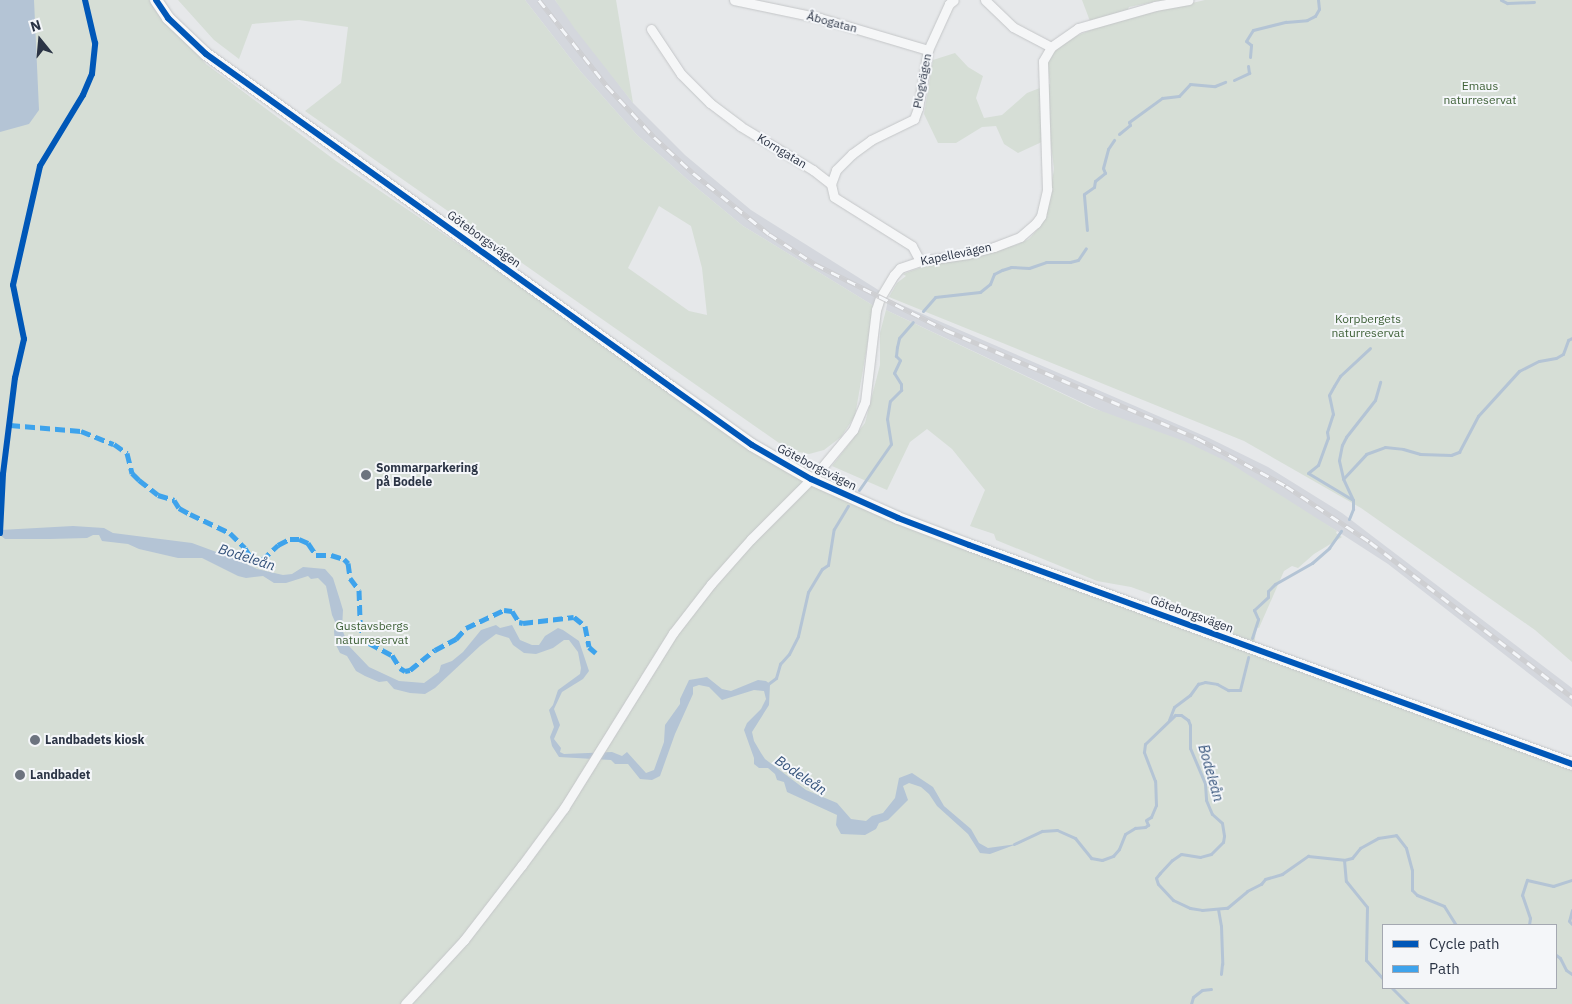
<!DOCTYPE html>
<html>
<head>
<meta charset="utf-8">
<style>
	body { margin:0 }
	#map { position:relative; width:1572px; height:1004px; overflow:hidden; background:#e6e8ea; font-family:"IBM Plex Sans",sans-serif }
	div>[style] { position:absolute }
	.built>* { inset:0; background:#d4d7dd }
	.green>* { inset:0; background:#d6ded6 }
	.water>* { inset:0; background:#b4c4d5 }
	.stream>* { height:3px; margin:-1.5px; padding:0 1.5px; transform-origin:1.5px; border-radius:1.5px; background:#b4c4d5 }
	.roads { filter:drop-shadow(0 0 1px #c4c6c8) drop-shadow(0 0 1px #c4c6c8) }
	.street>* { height:9px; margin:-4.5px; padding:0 4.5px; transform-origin:4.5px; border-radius:4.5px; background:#f5f6f7 }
	.secondary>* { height:12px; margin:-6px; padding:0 6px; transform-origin:6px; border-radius:6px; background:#f8f8f8 }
	.rail>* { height:5px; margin-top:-2.5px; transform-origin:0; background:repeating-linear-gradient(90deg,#f4f6f9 0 9px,#cecfd2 0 18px); box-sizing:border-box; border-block:1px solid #cecfd2 }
	.quiet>* { height:5px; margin-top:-2.5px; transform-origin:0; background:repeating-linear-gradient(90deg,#3ea3ec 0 10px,transparent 0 15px) }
	.cycleway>* { height:6px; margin:-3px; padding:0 3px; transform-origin:3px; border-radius:3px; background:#0057b8 }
	.dots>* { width:14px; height:14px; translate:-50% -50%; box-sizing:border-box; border:2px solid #f4f6f9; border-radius:50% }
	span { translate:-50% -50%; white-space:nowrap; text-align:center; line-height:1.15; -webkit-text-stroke:4px #f4f6f9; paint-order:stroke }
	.street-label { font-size:12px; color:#2b3445 }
	.park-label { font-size:12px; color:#3f6138 }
	.poi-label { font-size:12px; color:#2b3445; font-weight:700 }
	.left { translate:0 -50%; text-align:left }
	.water-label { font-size:14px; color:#34527a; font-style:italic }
	.legend { position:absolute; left:1382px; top:924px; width:175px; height:65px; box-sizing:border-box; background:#f4f6f9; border:1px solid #a4a8b1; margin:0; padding:6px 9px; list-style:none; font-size:15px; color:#2b3445 }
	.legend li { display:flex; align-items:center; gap:10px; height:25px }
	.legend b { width:25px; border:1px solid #a4a8b1 }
	.north { position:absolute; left:15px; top:15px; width:50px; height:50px; -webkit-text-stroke:4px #f4f6f9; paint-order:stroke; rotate:343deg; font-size:14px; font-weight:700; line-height:20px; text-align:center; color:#2b3445 }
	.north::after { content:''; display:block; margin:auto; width:18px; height:22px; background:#2b3445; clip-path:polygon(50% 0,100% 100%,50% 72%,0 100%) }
</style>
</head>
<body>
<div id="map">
	<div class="built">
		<i style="clip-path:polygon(525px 0,555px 0,633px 103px,685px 155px,751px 210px,880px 291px,874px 306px,743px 226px,697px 188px,637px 135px,581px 72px)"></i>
		<i style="clip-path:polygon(888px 299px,1209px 438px,1268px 467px,1342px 513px,1572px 688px,1572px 707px,1388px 564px,1337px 531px,1259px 486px,886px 310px)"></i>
	</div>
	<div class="green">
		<i style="clip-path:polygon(evenodd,0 0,149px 0,206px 64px,336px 161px,789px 469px,1198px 632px,1207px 619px,1181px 605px,1131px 587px,1097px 581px,996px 540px,994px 534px,970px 526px,985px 490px,952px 449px,927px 429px,910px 442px,887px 490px,832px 466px,865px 423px,880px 365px,880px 333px,886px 310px,1090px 407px,1184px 441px,1228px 462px,1337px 531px,1336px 533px,1342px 537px,1314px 554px,1298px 568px,1292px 566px,1284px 571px,1259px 628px,1256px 627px,1254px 653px,1572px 769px,1572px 1004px,0 1004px,0 0,1383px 925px,1556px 925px,1556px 988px,1383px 988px,1383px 925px)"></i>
		<i style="clip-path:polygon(evenodd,178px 0,525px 0,581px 72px,637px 135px,697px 188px,743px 226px,874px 306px,855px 416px,841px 437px,824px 450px,809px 454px,789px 450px,305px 111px,341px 83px,348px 27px,299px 20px,252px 24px,239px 59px,214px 40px,178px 0,659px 206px,691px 226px,702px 268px,707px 315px,689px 311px,628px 268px,659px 206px)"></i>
		<i style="clip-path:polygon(555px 0,616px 0,633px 103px,575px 29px)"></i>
		<i style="clip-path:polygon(1082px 0,1164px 0,1129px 7px,1124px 19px,1205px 0,1572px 0,1572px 662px,1535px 630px,1361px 508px,1244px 441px,889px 297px,897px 283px,906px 276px,903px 274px,922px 267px,1016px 245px,1029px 239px,1042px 224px,1047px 212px,1054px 169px,1051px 145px,1046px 140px,1018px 153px,1004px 144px,996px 126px,982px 127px,956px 143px,938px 143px,924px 114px,933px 60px,955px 53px,968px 67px,983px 76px,976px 98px,984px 118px,1002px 115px,1027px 93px,1050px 84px,1047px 60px,1062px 42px,1093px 29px)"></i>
	</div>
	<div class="water">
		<i style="clip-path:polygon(0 0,34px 0,39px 110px,29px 124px,0 132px)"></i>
		<i style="clip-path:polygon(73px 526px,104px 528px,113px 533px,192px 543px,238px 560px,257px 569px,283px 575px,292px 574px,303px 567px,325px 569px,333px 578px,340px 600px,343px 610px,342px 629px,348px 645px,369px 667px,399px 681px,424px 683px,439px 672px,441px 665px,452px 661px,463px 652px,481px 630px,496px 625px,500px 628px,512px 625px,520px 640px,532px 645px,539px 645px,545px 636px,558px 628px,563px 630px,579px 641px,589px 671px,583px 679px,562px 692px,554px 709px,560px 725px,554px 739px,561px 748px,560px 752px,564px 754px,612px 752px,622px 756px,627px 752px,646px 773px,654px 770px,664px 742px,665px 725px,680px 704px,680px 699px,689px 680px,707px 677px,722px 689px,731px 691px,758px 680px,766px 681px,770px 684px,769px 705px,752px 732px,754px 741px,761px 753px,765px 759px,806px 790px,837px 803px,851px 819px,866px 821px,872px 816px,883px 813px,895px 798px,899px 778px,912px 773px,933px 787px,944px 806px,971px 829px,979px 843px,988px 848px,1017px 844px,990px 854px,980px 853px,968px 834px,937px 806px,929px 794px,921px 787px,909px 783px,903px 786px,908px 800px,888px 820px,879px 823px,876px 829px,865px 835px,841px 834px,836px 825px,837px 815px,787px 792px,784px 782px,777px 780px,775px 774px,768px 768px,759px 768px,754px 764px,754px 758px,744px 730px,747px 723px,761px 709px,766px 699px,764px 691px,754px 690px,722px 700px,709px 687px,699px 685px,693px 687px,693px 694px,675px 734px,660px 776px,652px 780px,640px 779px,628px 764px,615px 764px,611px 760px,559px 757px,552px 746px,550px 737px,554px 727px,549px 710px,553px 705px,558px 690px,580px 674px,581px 668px,578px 652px,569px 640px,564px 640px,553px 648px,536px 654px,524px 653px,513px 645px,509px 638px,496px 634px,480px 646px,435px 688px,425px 694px,410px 693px,394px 689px,387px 681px,379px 682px,365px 676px,356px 671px,347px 656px,340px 653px,335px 643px,334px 631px,336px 624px,332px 615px,326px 586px,318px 578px,311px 579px,308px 576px,286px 583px,274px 583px,263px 576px,246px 578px,238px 576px,202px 558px,178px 558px,139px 549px,128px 544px,102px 541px,99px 535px,93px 535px,87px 538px,50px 539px,5px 539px,0 535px,0 530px)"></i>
	</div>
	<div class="stream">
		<i style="left:1501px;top:0;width:7px;rotate:27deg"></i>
		<i style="left:1507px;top:3px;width:27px;rotate:-2deg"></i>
		<i style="left:1250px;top:57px;width:12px;rotate:-85deg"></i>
		<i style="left:1251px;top:45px;width:6px;rotate:-141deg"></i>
		<i style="left:1246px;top:41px;width:13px;rotate:-58deg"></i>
		<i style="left:1253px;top:30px;width:34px;rotate:-14deg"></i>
		<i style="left:1286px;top:22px;width:21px;rotate:-5deg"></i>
		<i style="left:1307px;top:20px;width:9px;rotate:-27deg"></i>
		<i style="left:1315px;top:16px;width:8px;rotate:-60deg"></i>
		<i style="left:1319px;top:9px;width:9px;rotate:-96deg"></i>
		<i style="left:1234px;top:80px;width:17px;rotate:-25deg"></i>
		<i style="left:1249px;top:73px;width:7px;rotate:-98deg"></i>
		<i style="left:1119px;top:134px;width:14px;rotate:-39deg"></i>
		<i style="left:1130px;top:125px;width:3px;rotate:-108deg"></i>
		<i style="left:1129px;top:122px;width:41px;rotate:-36deg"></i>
		<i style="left:1162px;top:98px;width:17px;rotate:-7deg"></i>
		<i style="left:1179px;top:96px;width:16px;rotate:-47deg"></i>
		<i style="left:1190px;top:84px;width:25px;rotate:5deg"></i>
		<i style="left:1215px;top:86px;width:11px;rotate:-22deg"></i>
		<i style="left:1087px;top:230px;width:36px;rotate:-95deg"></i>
		<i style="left:1084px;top:194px;width:12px;rotate:-35deg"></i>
		<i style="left:1094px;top:187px;width:6px;rotate:-81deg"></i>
		<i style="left:1095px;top:181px;width:13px;rotate:-39deg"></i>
		<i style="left:1105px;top:173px;width:5px;rotate:-112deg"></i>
		<i style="left:1103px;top:168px;width:20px;rotate:-75deg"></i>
		<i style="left:1108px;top:149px;width:11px;rotate:-56deg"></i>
		<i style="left:923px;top:311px;width:18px;rotate:-49deg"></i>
		<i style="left:935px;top:297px;width:45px;rotate:-6.3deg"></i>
		<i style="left:980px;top:292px;width:13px;rotate:-39deg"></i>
		<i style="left:990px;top:284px;width:11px;rotate:-68deg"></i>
		<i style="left:994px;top:274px;width:9px;rotate:-27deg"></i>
		<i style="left:1002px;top:270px;width:9px;rotate:-18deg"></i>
		<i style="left:1011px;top:267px;width:18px;rotate:3deg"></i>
		<i style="left:1029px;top:268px;width:18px;rotate:-19deg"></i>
		<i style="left:1046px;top:262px;width:24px"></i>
		<i style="left:1070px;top:262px;width:8px;rotate:-14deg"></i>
		<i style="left:1078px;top:260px;width:14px;rotate:-56deg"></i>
		<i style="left:1343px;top:478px;width:18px;rotate:-103deg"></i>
		<i style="left:1339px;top:460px;width:15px;rotate:-79deg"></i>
		<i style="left:1342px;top:445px;width:9px;rotate:-63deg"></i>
		<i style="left:1346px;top:437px;width:47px;rotate:-51.9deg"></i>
		<i style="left:1375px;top:400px;width:19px;rotate:-74deg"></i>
		<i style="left:859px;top:490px;width:56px;rotate:-55.2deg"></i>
		<i style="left:891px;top:444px;width:25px;rotate:-99deg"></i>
		<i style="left:887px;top:419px;width:18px;rotate:-81deg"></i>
		<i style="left:890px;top:401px;width:16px;rotate:-45deg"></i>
		<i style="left:901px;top:390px;width:6px;rotate:-90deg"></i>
		<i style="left:901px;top:384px;width:13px;rotate:-122deg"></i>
		<i style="left:894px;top:373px;width:14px;rotate:-65deg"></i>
		<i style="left:900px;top:360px;width:6px;rotate:-135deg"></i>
		<i style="left:896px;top:356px;width:9px;rotate:-84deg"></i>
		<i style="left:897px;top:347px;width:9px;rotate:-77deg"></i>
		<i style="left:899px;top:338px;width:21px;rotate:-49deg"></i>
		<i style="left:1353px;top:500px;width:52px;rotate:-149deg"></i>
		<i style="left:1308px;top:473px;width:13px;rotate:-39deg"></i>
		<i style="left:1318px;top:465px;width:29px;rotate:-70deg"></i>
		<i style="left:1328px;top:438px;width:6px;rotate:-99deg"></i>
		<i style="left:1327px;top:432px;width:19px;rotate:-72deg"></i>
		<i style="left:1333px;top:414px;width:19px;rotate:-102deg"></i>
		<i style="left:1329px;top:395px;width:10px;rotate:-61deg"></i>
		<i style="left:1334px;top:386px;width:12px;rotate:-59deg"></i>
		<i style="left:1340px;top:376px;width:41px;rotate:-43deg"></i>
		<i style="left:1349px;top:519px;width:11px;rotate:-68deg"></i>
		<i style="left:1353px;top:509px;width:9px;rotate:-90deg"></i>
		<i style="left:1353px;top:500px;width:23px;rotate:-115deg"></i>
		<i style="left:1343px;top:479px;width:34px;rotate:-47deg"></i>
		<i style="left:1366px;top:454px;width:20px;rotate:-20deg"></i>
		<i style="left:1385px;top:447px;width:18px;rotate:6deg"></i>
		<i style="left:1403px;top:449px;width:18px;rotate:16deg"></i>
		<i style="left:1420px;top:454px;width:31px;rotate:2deg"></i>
		<i style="left:1451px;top:455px;width:9px;rotate:-21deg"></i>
		<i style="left:1459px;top:452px;width:41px;rotate:-62.2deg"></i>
		<i style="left:1478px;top:416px;width:61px;rotate:-47.7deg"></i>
		<i style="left:1519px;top:371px;width:22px;rotate:-27deg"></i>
		<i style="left:1539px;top:361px;width:17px;rotate:-10deg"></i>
		<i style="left:1556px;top:358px;width:8px;rotate:-30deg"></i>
		<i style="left:1563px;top:354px;width:15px;rotate:-70deg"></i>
		<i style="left:1568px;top:340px;width:4px;rotate:-27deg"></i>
		<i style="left:1252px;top:638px;width:20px;rotate:-72deg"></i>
		<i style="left:1258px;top:619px;width:10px;rotate:-114deg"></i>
		<i style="left:1254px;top:610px;width:19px;rotate:-43deg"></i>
		<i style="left:1268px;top:597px;width:6px;rotate:-90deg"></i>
		<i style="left:1268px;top:591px;width:10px;rotate:-45deg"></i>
		<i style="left:1275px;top:584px;width:43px;rotate:-29.6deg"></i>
		<i style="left:1312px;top:563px;width:23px;rotate:-41deg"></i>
		<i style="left:1329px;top:548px;width:21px;rotate:-55deg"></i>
		<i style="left:768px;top:684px;width:10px;rotate:-37deg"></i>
		<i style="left:776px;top:678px;width:15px;rotate:-74deg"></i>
		<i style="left:780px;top:664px;width:13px;rotate:-48deg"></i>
		<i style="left:789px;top:654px;width:20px;rotate:-63deg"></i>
		<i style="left:798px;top:636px;width:45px;rotate:-77.2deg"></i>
		<i style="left:808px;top:592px;width:27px;rotate:-59deg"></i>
		<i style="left:822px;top:569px;width:7px;rotate:-34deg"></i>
		<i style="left:828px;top:565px;width:36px;rotate:-81deg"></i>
		<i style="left:834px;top:529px;width:27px;rotate:-59deg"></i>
		<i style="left:1169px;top:720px;width:14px;rotate:-69deg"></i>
		<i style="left:1174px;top:707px;width:20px;rotate:-37deg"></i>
		<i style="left:1190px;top:695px;width:14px;rotate:-54deg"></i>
		<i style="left:1198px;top:684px;width:7px;rotate:-16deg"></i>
		<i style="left:1205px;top:682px;width:12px;rotate:9deg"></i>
		<i style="left:1217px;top:684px;width:13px;rotate:29deg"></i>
		<i style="left:1228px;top:690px;width:12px"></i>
		<i style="left:1240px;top:690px;width:34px;rotate:-76deg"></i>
		<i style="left:1014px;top:844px;width:31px;rotate:-25deg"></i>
		<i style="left:1042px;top:831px;width:15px;rotate:-4deg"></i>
		<i style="left:1057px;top:830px;width:20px;rotate:24deg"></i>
		<i style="left:1075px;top:838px;width:26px;rotate:51deg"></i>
		<i style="left:1091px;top:858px;width:11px;rotate:10deg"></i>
		<i style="left:1102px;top:860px;width:12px;rotate:-20deg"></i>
		<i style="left:1113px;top:856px;width:9px;rotate:-49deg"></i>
		<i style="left:1119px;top:849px;width:16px;rotate:-68deg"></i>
		<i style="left:1125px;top:834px;width:12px;rotate:-31deg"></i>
		<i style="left:1135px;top:828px;width:10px;rotate:-6deg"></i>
		<i style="left:1145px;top:827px;width:4px;rotate:-34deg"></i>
		<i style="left:1148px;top:825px;width:5px;rotate:-112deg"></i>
		<i style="left:1146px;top:820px;width:6px;rotate:-31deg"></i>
		<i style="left:1151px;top:817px;width:13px;rotate:-67deg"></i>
		<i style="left:1156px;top:805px;width:24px;rotate:-92deg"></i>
		<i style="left:1155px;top:781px;width:31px;rotate:-111deg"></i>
		<i style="left:1144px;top:752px;width:8px;rotate:-83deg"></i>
		<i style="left:1145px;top:744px;width:42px;rotate:-44deg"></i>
		<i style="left:1175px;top:715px;width:6px"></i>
		<i style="left:1181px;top:715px;width:9px;rotate:36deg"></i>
		<i style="left:1188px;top:720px;width:5px;rotate:68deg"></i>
		<i style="left:1190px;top:725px;width:23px;rotate:90deg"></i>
		<i style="left:1190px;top:748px;width:39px;rotate:67deg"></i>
		<i style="left:1205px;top:784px;width:16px;rotate:86deg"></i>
		<i style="left:1206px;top:800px;width:15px;rotate:67deg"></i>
		<i style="left:1212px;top:814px;width:13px;rotate:42deg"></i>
		<i style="left:1222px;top:823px;width:13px;rotate:81deg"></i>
		<i style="left:1224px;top:836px;width:6px;rotate:99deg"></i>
		<i style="left:1223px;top:842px;width:17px;rotate:135deg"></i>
		<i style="left:1211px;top:854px;width:11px;rotate:165deg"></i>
		<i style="left:1200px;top:857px;width:19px;rotate:-171deg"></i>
		<i style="left:1181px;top:854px;width:11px;rotate:146deg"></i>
		<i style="left:1172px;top:860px;width:18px;rotate:133deg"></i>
		<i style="left:1160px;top:873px;width:6px;rotate:129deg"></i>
		<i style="left:1156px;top:878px;width:6px;rotate:72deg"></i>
		<i style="left:1158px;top:884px;width:22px;rotate:47deg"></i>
		<i style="left:1173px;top:900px;width:19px;rotate:25deg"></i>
		<i style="left:1190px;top:908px;width:12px;rotate:9deg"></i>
		<i style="left:1202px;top:910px;width:25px;rotate:-5deg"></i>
		<i style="left:1227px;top:908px;width:26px;rotate:-40deg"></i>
		<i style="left:1247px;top:891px;width:16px;rotate:-27deg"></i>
		<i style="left:1261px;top:884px;width:6px;rotate:-51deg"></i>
		<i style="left:1265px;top:879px;width:18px;rotate:-16deg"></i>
		<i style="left:1282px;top:874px;width:32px;rotate:-35deg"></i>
		<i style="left:1308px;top:856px;width:36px;rotate:6deg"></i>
		<i style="left:1344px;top:860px;width:8px;rotate:-14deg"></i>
		<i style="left:1352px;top:858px;width:13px;rotate:-51deg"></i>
		<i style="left:1360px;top:848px;width:21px;rotate:-29deg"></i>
		<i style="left:1378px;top:838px;width:18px;rotate:-9deg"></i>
		<i style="left:1396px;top:835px;width:16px;rotate:52deg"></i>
		<i style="left:1406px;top:848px;width:23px;rotate:75deg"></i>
		<i style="left:1412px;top:870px;width:20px;rotate:90deg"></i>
		<i style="left:1412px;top:890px;width:7px;rotate:45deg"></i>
		<i style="left:1417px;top:895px;width:29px;rotate:22deg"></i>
		<i style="left:1444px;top:906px;width:22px;rotate:58deg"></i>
		<i style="left:1344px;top:860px;width:21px;rotate:85deg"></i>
		<i style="left:1346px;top:881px;width:33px;rotate:51deg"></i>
		<i style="left:1367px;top:907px;width:53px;rotate:91.1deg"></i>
		<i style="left:1366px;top:960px;width:25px;rotate:48deg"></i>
		<i style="left:1218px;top:909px;width:17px;rotate:80deg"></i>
		<i style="left:1221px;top:926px;width:38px;rotate:88deg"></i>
		<i style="left:1222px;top:964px;width:10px;rotate:96deg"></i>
		<i style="left:1572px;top:910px;width:11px;rotate:105deg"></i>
		<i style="left:1569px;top:921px;width:4px;rotate:45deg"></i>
		<i style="left:1529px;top:925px;width:7px;rotate:-82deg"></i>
		<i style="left:1530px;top:918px;width:24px;rotate:-109deg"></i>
		<i style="left:1522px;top:895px;width:16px;rotate:-72deg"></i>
		<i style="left:1527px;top:880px;width:27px;rotate:13deg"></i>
		<i style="left:1553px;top:886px;width:20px;rotate:-18deg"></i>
		<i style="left:1556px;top:955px;width:5px;rotate:37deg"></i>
		<i style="left:1560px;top:958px;width:13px;rotate:63deg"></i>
		<i style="left:1566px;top:970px;width:7px;rotate:34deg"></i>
		<i style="left:1392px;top:988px;width:23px;rotate:45deg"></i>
		<i style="left:1191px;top:1004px;width:7px;rotate:-74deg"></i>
		<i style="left:1193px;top:997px;width:11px;rotate:-38deg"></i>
		<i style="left:1202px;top:990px;width:9px;rotate:-6deg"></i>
	</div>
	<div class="roads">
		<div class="street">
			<i style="left:734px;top:0;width:88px;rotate:11.8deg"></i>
			<i style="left:820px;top:18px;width:113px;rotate:16.5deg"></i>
			<i style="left:985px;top:0;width:39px;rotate:44deg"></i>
			<i style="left:1013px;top:27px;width:43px;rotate:27.8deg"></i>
			<i style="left:651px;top:29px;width:54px;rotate:56.3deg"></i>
			<i style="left:681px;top:74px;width:41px;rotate:45deg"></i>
			<i style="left:710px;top:103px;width:38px;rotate:37deg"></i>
			<i style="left:740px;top:126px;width:85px;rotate:31.1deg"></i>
			<i style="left:813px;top:170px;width:23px;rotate:38deg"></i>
			<i style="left:831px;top:184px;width:13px;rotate:77deg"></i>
			<i style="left:834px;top:197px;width:92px;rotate:32.1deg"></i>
			<i style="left:912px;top:246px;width:17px;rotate:62deg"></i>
			<i style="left:831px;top:184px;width:15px;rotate:-70deg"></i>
			<i style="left:836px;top:170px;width:23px;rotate:-45deg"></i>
			<i style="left:852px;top:154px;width:24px;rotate:-36deg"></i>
			<i style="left:871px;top:140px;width:48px;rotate:-26deg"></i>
			<i style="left:914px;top:119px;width:12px;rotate:-70deg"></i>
			<i style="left:918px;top:108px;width:59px;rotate:-80.2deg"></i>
			<i style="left:928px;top:50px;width:51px;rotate:-65.5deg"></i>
			<i style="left:949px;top:4px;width:6px;rotate:-39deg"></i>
			<i style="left:405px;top:1004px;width:87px;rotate:-47.3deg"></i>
			<i style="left:464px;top:940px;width:95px;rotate:-52.3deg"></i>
			<i style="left:522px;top:865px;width:71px;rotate:-53.6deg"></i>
			<i style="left:564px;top:808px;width:206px;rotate:-58.1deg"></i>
			<i style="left:673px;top:633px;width:62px;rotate:-52.2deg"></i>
			<i style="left:711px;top:584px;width:60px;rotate:-48.4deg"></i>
			<i style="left:751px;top:539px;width:95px;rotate:-45deg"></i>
			<i style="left:818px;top:472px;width:55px;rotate:-50.2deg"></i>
			<i style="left:853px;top:430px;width:30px;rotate:-67deg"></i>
			<i style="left:865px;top:402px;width:93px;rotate:-83.2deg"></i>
			<i style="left:876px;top:310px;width:13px;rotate:-72deg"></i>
			<i style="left:880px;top:298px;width:27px;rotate:-59deg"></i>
			<i style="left:894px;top:275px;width:9px;rotate:-49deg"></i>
			<i style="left:900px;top:268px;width:21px;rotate:-19deg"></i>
			<i style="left:920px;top:261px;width:49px;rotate:-8.3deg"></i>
			<i style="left:968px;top:254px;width:27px;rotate:-15deg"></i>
			<i style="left:994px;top:247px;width:28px;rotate:-21deg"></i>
			<i style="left:1020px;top:237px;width:21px;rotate:-41deg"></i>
			<i style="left:1036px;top:223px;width:9px;rotate:-54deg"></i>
			<i style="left:1041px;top:216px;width:28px;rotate:-77deg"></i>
			<i style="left:1047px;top:189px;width:128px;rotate:-91.8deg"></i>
			<i style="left:1043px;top:61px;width:16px;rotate:-60deg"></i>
			<i style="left:1051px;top:47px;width:33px;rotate:-35deg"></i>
			<i style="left:1078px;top:28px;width:80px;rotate:-15.9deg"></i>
			<i style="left:1155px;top:6px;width:34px;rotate:-10deg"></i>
		</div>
		<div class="secondary">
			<i style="left:156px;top:0;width:22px;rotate:56deg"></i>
			<i style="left:168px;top:18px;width:52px;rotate:43.5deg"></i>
			<i style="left:206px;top:54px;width:573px;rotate:35.63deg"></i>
			<i style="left:672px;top:388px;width:98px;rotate:35.5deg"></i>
			<i style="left:752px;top:445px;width:68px;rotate:30deg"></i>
			<i style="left:811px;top:479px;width:95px;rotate:24.1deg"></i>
			<i style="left:898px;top:518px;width:76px;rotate:20.8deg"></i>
			<i style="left:969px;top:545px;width:642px;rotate:19.96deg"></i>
		</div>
	</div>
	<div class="rail">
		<i style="left:539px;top:0;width:110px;rotate:51.7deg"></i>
		<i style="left:607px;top:86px;width:69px;rotate:47.3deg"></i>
		<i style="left:654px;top:137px;width:53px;rotate:42.7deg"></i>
		<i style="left:693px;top:173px;width:97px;rotate:38.8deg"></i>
		<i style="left:769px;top:234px;width:55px;rotate:33.1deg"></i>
		<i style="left:815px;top:264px;width:147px;rotate:26.7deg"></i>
		<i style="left:946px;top:330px;width:273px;rotate:23.3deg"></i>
		<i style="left:1197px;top:438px;width:101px;rotate:28.3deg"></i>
		<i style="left:1286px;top:486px;width:101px;rotate:33.7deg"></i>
		<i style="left:1370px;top:542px;width:255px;rotate:37.5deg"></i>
	</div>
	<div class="quiet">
		<i style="left:10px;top:425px;width:71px;rotate:4.8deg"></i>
		<i style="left:81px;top:431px;width:35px;rotate:22deg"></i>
		<i style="left:114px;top:444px;width:16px;rotate:35deg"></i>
		<i style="left:127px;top:453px;width:21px;rotate:76deg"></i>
		<i style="left:132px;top:473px;width:10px;rotate:45deg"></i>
		<i style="left:139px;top:480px;width:24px;rotate:38deg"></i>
		<i style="left:158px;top:495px;width:17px;rotate:17deg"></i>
		<i style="left:174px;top:500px;width:9px;rotate:58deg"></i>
		<i style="left:179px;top:508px;width:13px;rotate:29deg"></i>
		<i style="left:190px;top:514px;width:44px;rotate:25.4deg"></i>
		<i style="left:230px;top:533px;width:21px;rotate:45deg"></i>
		<i style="left:245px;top:548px;width:15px;rotate:58deg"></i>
		<i style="left:253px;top:561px;width:9px;rotate:-6deg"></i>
		<i style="left:262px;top:560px;width:22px;rotate:-43deg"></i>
		<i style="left:278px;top:545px;width:13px;rotate:-27deg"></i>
		<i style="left:290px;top:539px;width:9px"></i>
		<i style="left:299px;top:539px;width:10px;rotate:24deg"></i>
		<i style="left:308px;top:543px;width:14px;rotate:56deg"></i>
		<i style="left:316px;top:555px;width:15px"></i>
		<i style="left:331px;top:555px;width:14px;rotate:17deg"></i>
		<i style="left:344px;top:559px;width:6px;rotate:45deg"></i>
		<i style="left:348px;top:563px;width:15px;rotate:82deg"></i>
		<i style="left:350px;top:578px;width:15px;rotate:53deg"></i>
		<i style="left:359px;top:590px;width:32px;rotate:88deg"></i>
		<i style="left:360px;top:622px;width:15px;rotate:79deg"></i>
		<i style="left:363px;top:637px;width:8px;rotate:45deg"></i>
		<i style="left:369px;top:643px;width:26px;rotate:28deg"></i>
		<i style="left:392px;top:655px;width:15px;rotate:58deg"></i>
		<i style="left:400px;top:668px;width:6px;rotate:31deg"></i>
		<i style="left:405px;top:671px;width:5px;rotate:-11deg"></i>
		<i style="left:410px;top:670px;width:32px;rotate:-39deg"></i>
		<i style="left:435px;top:650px;width:24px;rotate:-28deg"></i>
		<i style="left:456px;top:639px;width:15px;rotate:-48deg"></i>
		<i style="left:466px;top:628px;width:42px;rotate:-25.3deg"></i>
		<i style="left:504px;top:610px;width:8px;rotate:7deg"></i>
		<i style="left:512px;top:611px;width:13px;rotate:58deg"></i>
		<i style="left:519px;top:622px;width:4px;rotate:14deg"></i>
		<i style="left:523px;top:623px;width:51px;rotate:-6.7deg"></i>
		<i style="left:574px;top:617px;width:14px;rotate:39deg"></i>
		<i style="left:585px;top:626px;width:21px;rotate:79deg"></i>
		<i style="left:589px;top:647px;width:9px;rotate:41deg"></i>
	</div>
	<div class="cycleway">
		<i style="left:156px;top:0;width:22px;rotate:56deg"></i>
		<i style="left:168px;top:18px;width:52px;rotate:43.5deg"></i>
		<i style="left:206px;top:54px;width:573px;rotate:35.63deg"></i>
		<i style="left:672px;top:388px;width:98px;rotate:35.5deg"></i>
		<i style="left:752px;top:445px;width:68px;rotate:30deg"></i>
		<i style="left:811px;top:479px;width:95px;rotate:24.1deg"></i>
		<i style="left:898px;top:518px;width:76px;rotate:20.8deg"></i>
		<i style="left:969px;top:545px;width:642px;rotate:19.96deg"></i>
		<i style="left:0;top:533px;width:59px;rotate:-87.1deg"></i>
		<i style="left:3px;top:474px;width:97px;rotate:-82.9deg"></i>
		<i style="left:15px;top:378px;width:40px;rotate:-77deg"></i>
		<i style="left:24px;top:339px;width:55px;rotate:-101.5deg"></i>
		<i style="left:13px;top:285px;width:122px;rotate:-77.2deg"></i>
		<i style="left:40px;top:166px;width:83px;rotate:-58.8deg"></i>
		<i style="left:83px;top:95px;width:23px;rotate:-67deg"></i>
		<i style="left:92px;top:74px;width:31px;rotate:-84deg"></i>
		<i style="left:95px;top:43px;width:44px;rotate:-103.1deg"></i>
	</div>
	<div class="dots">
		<i style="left:366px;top:475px;background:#6c737f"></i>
		<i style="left:35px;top:740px;background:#6c737f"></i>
		<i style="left:20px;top:775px;background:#6c737f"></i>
	</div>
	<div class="street-label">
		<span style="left:832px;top:22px;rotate:15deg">Åbogatan</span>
		<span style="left:922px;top:81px;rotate:-79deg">Plogvägen</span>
		<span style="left:782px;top:151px;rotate:31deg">Korngatan</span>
		<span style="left:484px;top:239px;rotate:36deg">Göteborgsvägen</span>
		<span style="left:956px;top:254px;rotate:-12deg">Kapellevägen</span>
		<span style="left:817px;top:467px;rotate:27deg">Göteborgsvägen</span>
		<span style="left:1192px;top:614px;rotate:20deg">Göteborgsvägen</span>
	</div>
	<div class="park-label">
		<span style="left:1480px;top:93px">Emaus<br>naturreservat</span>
		<span style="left:1368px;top:326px">Korpbergets<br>naturreservat</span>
		<span style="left:372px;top:633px">Gustavsbergs<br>naturreservat</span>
	</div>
	<div class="poi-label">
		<span class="left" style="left:376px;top:475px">Sommarparkering<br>på Bodele</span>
		<span class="left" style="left:45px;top:740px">Landbadets kiosk</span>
		<span class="left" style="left:30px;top:775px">Landbadet</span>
	</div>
	<div class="water-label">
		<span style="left:247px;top:557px;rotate:18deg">Bodeleån</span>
		<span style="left:1211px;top:773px;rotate:74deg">Bodeleån</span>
		<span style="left:801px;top:775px;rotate:34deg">Bodeleån</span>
	</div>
	<ul class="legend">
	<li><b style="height:6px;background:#0057b8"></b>Cycle path</li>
	<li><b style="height:6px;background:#3ea3ec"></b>Path</li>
	</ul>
	<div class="north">N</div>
</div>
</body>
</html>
